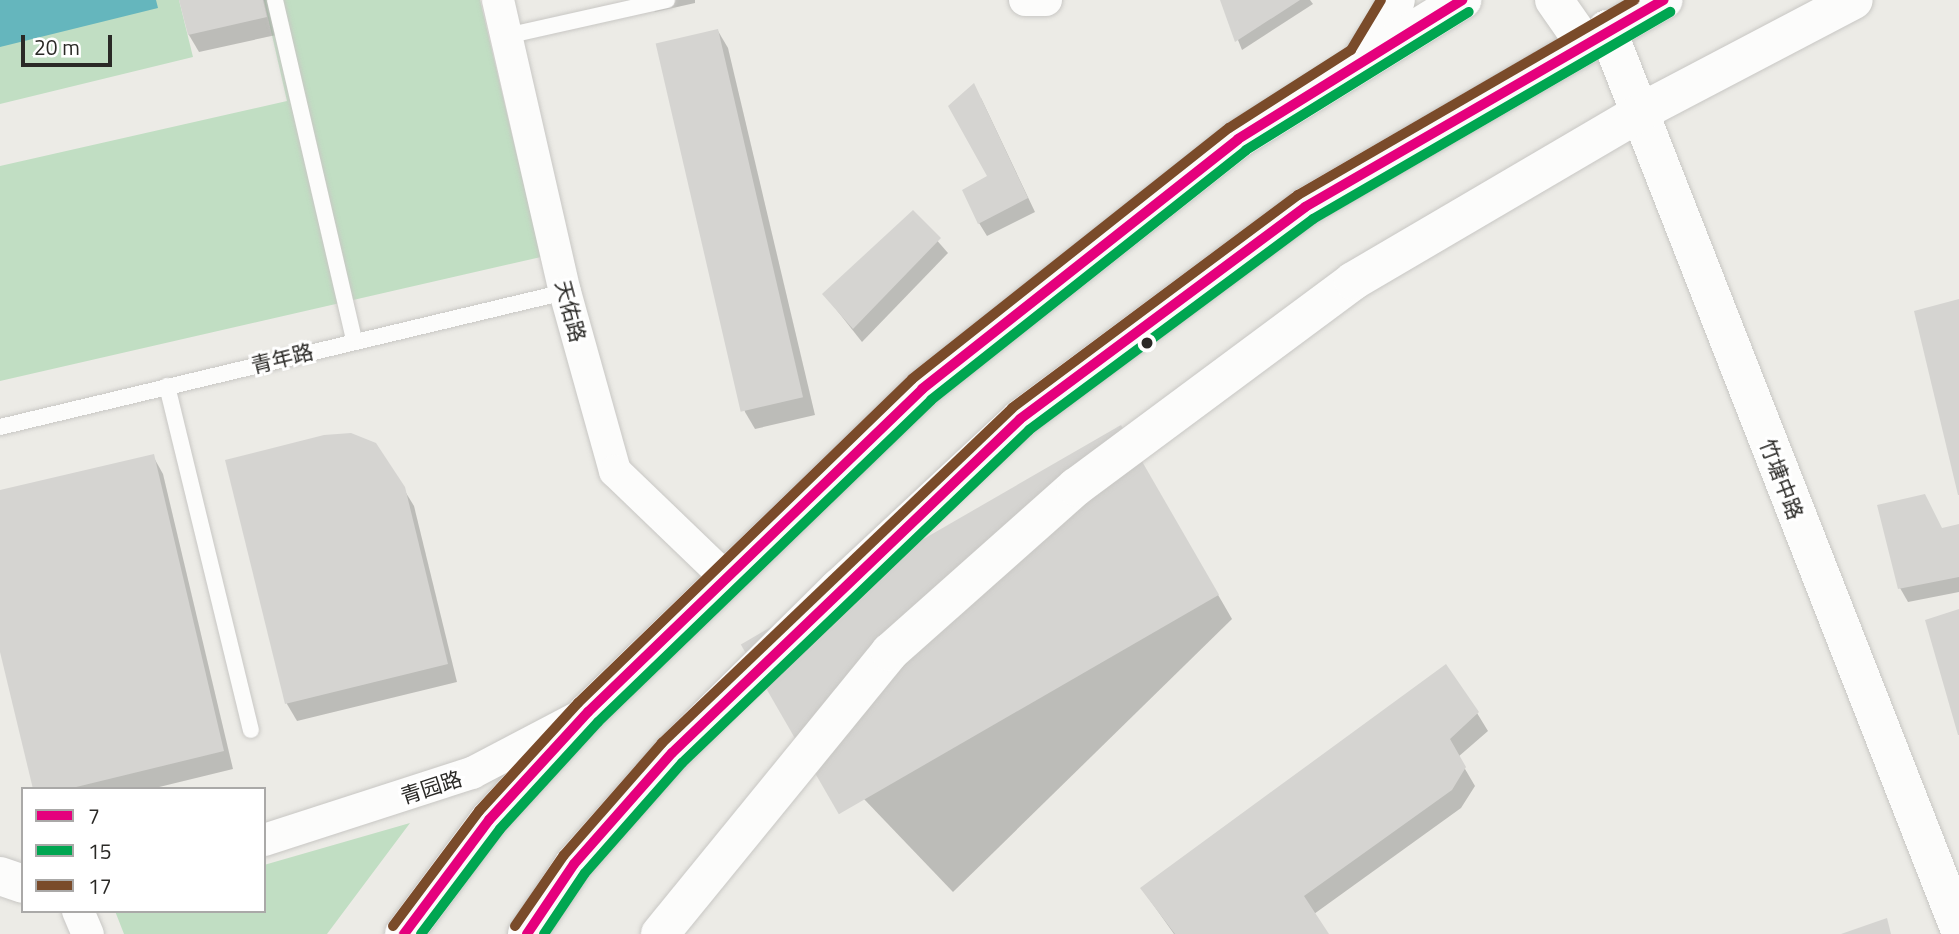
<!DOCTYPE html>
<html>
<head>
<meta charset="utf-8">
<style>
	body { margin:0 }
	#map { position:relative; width:1959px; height:934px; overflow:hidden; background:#ecebe6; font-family:"Titillium Web","Noto Sans SC",sans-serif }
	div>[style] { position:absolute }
	.green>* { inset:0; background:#c1dec3 }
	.water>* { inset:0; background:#65b6bd }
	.shadow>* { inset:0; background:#0003 }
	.building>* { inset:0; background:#d5d4d1; transform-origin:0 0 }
	.roads { filter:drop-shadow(0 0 2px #c8c7c4) drop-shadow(0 0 2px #c8c7c4) }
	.service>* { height:16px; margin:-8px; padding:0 8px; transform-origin:8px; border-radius:8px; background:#fcfcfb }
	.minor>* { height:32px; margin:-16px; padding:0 16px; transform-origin:16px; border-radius:16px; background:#fcfcfb }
	.tertiary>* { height:38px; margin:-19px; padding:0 19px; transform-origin:19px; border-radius:19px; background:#fcfcfb }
	.secondary>* { height:38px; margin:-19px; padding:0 19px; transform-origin:19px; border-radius:19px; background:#fcfcfb }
	.primary>* { height:38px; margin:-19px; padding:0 19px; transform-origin:19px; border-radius:19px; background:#fcfcfb }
	.bus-1>* { height:10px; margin:-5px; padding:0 5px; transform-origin:5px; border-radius:5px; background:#e5007d }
	.bus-2>* { height:10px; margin:-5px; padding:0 5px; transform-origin:5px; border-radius:5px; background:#00a651 }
	.bus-3>* { height:10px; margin:-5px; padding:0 5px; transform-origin:5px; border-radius:5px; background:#7a4b2a }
	.dots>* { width:19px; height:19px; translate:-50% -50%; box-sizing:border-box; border:4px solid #fff; border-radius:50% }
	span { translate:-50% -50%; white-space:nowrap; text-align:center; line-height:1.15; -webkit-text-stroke:6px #fff; paint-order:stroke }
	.street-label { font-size:21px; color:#2a2926 }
	.legend { position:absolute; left:21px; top:787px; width:245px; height:126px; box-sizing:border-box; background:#fff; border:2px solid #aaa9a8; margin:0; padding:9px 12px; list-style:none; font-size:21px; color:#2a2926 }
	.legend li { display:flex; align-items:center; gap:14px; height:35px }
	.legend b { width:35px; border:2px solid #aaa9a8 }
	.scale { position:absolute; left:21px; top:35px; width:91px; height:32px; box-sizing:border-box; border:4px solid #2a2926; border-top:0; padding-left:9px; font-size:21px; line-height:24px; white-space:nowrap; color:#2a2926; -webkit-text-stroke:5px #fff; paint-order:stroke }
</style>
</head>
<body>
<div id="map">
	<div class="green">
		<i style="clip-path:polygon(0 0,179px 0,193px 57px,0 104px)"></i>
		<i style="clip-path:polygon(264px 0,480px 0,541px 257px,0 381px,0 166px,287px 101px)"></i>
		<i style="clip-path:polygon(410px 823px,327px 934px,124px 934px,115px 911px,264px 911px,264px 865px)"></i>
	</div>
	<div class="water">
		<i style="clip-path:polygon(0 0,156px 0,158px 8px,0 47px)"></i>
	</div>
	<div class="shadow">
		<i style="clip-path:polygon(181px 0,268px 0,276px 35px,199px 52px,189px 35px)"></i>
		<i style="clip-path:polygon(649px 0,695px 0,695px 3px,655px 12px)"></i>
		<i style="clip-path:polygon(1222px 0,1310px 0,1313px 4px,1242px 50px)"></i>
		<i style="clip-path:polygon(718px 31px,728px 48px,815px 415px,755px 429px,745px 412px,658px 45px)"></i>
		<i style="clip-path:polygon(981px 98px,1035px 212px,987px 236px,979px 223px,989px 177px)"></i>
		<i style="clip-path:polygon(913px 213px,948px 253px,862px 342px,824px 294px)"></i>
		<i style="clip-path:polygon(1121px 427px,1232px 619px,953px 892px,819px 752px)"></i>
		<i style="clip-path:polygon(153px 456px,163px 474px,233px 769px,151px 789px,35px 789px,0 645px,0 492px)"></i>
		<i style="clip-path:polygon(227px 461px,403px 488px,414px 506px,457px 682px,297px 721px,287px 704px)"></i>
		<i style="clip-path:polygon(1959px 526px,1959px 592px,1908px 602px,1900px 588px)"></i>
		<i style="clip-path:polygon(1477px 713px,1488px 731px,1458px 757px,1475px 786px,1461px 808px,1314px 914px,1327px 934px,1174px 934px,1142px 889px)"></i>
	</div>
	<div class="building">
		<i style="clip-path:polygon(179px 0,263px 0,267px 17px,188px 35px)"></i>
		<i style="clip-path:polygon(1220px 0,1300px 0,1235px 42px)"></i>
		<i style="left:718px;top:29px;width:378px;height:64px;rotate:77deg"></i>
		<i style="clip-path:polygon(974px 83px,1028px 198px,978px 224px,962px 190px,987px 176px,948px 106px)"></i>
		<i style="clip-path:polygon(913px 210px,941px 238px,853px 329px,822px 294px)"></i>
		<i style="clip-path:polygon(1959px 299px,1959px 495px,1958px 495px,1914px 311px)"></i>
		<i style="left:1121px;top:425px;width:196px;height:439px;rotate:60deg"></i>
		<i style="clip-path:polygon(351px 433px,376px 443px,405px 487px,448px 664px,285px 704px,225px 460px,324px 435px)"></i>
		<i style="clip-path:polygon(154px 454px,224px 751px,68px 789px,33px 789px,0 652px,0 490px)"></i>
		<i style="clip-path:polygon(1925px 494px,1942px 528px,1959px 524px,1959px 577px,1898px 589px,1877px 505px)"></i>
		<i style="clip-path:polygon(1959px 609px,1959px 735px,1958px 735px,1925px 620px)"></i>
		<i style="clip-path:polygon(1446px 664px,1479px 712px,1450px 739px,1466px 767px,1452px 790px,1304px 896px,1329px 934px,1175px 934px,1140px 888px)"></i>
		<i style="clip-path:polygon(1887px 918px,1891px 934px,1841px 934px)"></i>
	</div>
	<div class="roads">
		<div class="service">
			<i style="left:275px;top:0;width:349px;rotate:76.9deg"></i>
			<i style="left:506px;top:36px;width:165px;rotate:-12.6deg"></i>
			<i style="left:167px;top:386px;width:354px;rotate:76.3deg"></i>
			<i style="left:0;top:427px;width:581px;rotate:-13.44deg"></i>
		</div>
		<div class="minor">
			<i style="left:498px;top:0;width:300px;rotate:77.1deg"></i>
			<i style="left:565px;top:292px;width:186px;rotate:74.4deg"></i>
			<i style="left:615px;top:471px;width:153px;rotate:43.9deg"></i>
			<i style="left:1025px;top:0;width:21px"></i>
			<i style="left:264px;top:840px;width:219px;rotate:-17.9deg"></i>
			<i style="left:472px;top:773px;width:116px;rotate:-27.7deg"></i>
			<i style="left:78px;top:911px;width:25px;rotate:67deg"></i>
		</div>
		<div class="tertiary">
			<i style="left:1607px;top:29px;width:965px;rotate:68.62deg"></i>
			<i style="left:0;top:876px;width:24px;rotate:19deg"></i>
			<i style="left:660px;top:934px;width:364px;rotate:-50.8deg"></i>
			<i style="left:890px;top:652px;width:249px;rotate:-41.6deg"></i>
			<i style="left:1076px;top:487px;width:345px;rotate:-36.6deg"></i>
			<i style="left:1353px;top:281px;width:344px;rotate:-30.4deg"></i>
			<i style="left:1650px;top:107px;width:230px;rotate:-27.7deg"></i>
		</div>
		<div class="secondary">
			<i style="left:1554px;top:0;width:52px;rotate:55.1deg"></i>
			<i style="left:1361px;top:60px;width:52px;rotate:-56deg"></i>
			<i style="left:1390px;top:17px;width:18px;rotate:-71deg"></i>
		</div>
		<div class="primary">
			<i style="left:404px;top:934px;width:142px;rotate:-53.3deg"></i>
			<i style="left:489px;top:820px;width:147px;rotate:-47.5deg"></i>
			<i style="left:588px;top:712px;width:465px;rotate:-44deg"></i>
			<i style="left:922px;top:389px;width:403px;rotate:-38.3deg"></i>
			<i style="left:1238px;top:139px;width:264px;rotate:-31.8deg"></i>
			<i style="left:527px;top:934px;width:84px;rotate:-56.1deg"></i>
			<i style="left:574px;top:864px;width:148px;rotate:-48.6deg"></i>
			<i style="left:672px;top:753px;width:235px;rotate:-44.7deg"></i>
			<i style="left:839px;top:588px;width:248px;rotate:-43deg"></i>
			<i style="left:1020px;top:419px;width:355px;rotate:-36.6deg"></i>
			<i style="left:1305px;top:207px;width:414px;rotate:-30deg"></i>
		</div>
	</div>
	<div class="bus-1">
		<i style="left:404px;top:934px;width:142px;rotate:-53.3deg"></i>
		<i style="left:489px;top:820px;width:147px;rotate:-47.5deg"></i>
		<i style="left:588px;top:712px;width:465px;rotate:-44deg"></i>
		<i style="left:922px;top:389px;width:403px;rotate:-38.3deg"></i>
		<i style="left:1238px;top:139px;width:264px;rotate:-31.8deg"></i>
		<i style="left:527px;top:934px;width:84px;rotate:-56.1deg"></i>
		<i style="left:574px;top:864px;width:148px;rotate:-48.6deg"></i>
		<i style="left:672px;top:753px;width:482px;rotate:-43.8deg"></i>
		<i style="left:1020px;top:419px;width:355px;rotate:-36.6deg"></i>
		<i style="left:1305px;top:207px;width:414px;rotate:-30deg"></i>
	</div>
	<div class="bus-2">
		<i style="left:421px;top:934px;width:131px;rotate:-53deg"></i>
		<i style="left:500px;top:829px;width:145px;rotate:-47.5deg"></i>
		<i style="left:598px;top:722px;width:463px;rotate:-44deg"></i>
		<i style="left:931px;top:400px;width:402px;rotate:-38.4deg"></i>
		<i style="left:1246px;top:150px;width:262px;rotate:-31.8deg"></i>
		<i style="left:544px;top:934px;width:73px;rotate:-56.1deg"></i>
		<i style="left:585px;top:873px;width:147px;rotate:-48.6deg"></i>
		<i style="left:682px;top:763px;width:481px;rotate:-43.8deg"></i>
		<i style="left:1029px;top:430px;width:354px;rotate:-36.6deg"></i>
		<i style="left:1313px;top:219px;width:413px;rotate:-30.1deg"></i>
	</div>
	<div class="bus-3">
		<i style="left:393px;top:926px;width:144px;rotate:-53.2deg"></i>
		<i style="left:479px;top:811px;width:147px;rotate:-47.5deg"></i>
		<i style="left:578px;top:703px;width:465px;rotate:-44.1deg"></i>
		<i style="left:912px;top:379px;width:404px;rotate:-38.4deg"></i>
		<i style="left:1229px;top:128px;width:145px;rotate:-32.6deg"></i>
		<i style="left:1351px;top:50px;width:58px;rotate:-59deg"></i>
		<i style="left:515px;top:926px;width:86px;rotate:-55.4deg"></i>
		<i style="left:564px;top:855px;width:149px;rotate:-48.8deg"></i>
		<i style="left:662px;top:743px;width:484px;rotate:-43.7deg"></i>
		<i style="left:1012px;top:408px;width:357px;rotate:-36.7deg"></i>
		<i style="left:1298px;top:195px;width:389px;rotate:-30.1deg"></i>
	</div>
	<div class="dots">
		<i style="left:1147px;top:343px;background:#2a2926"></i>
	</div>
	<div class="street-label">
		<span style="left:571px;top:311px;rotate:75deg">天佑路</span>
		<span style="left:282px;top:358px;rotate:-14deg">青年路</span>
		<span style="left:1782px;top:479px;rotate:69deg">竹塘中路</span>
		<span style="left:431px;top:787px;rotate:-18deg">青园路</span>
	</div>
	<ul class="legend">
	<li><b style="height:9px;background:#e5007d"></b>7</li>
	<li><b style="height:9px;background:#00a651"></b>15</li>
	<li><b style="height:9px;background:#7a4b2a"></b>17</li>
	</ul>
	<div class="scale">20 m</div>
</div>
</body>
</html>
